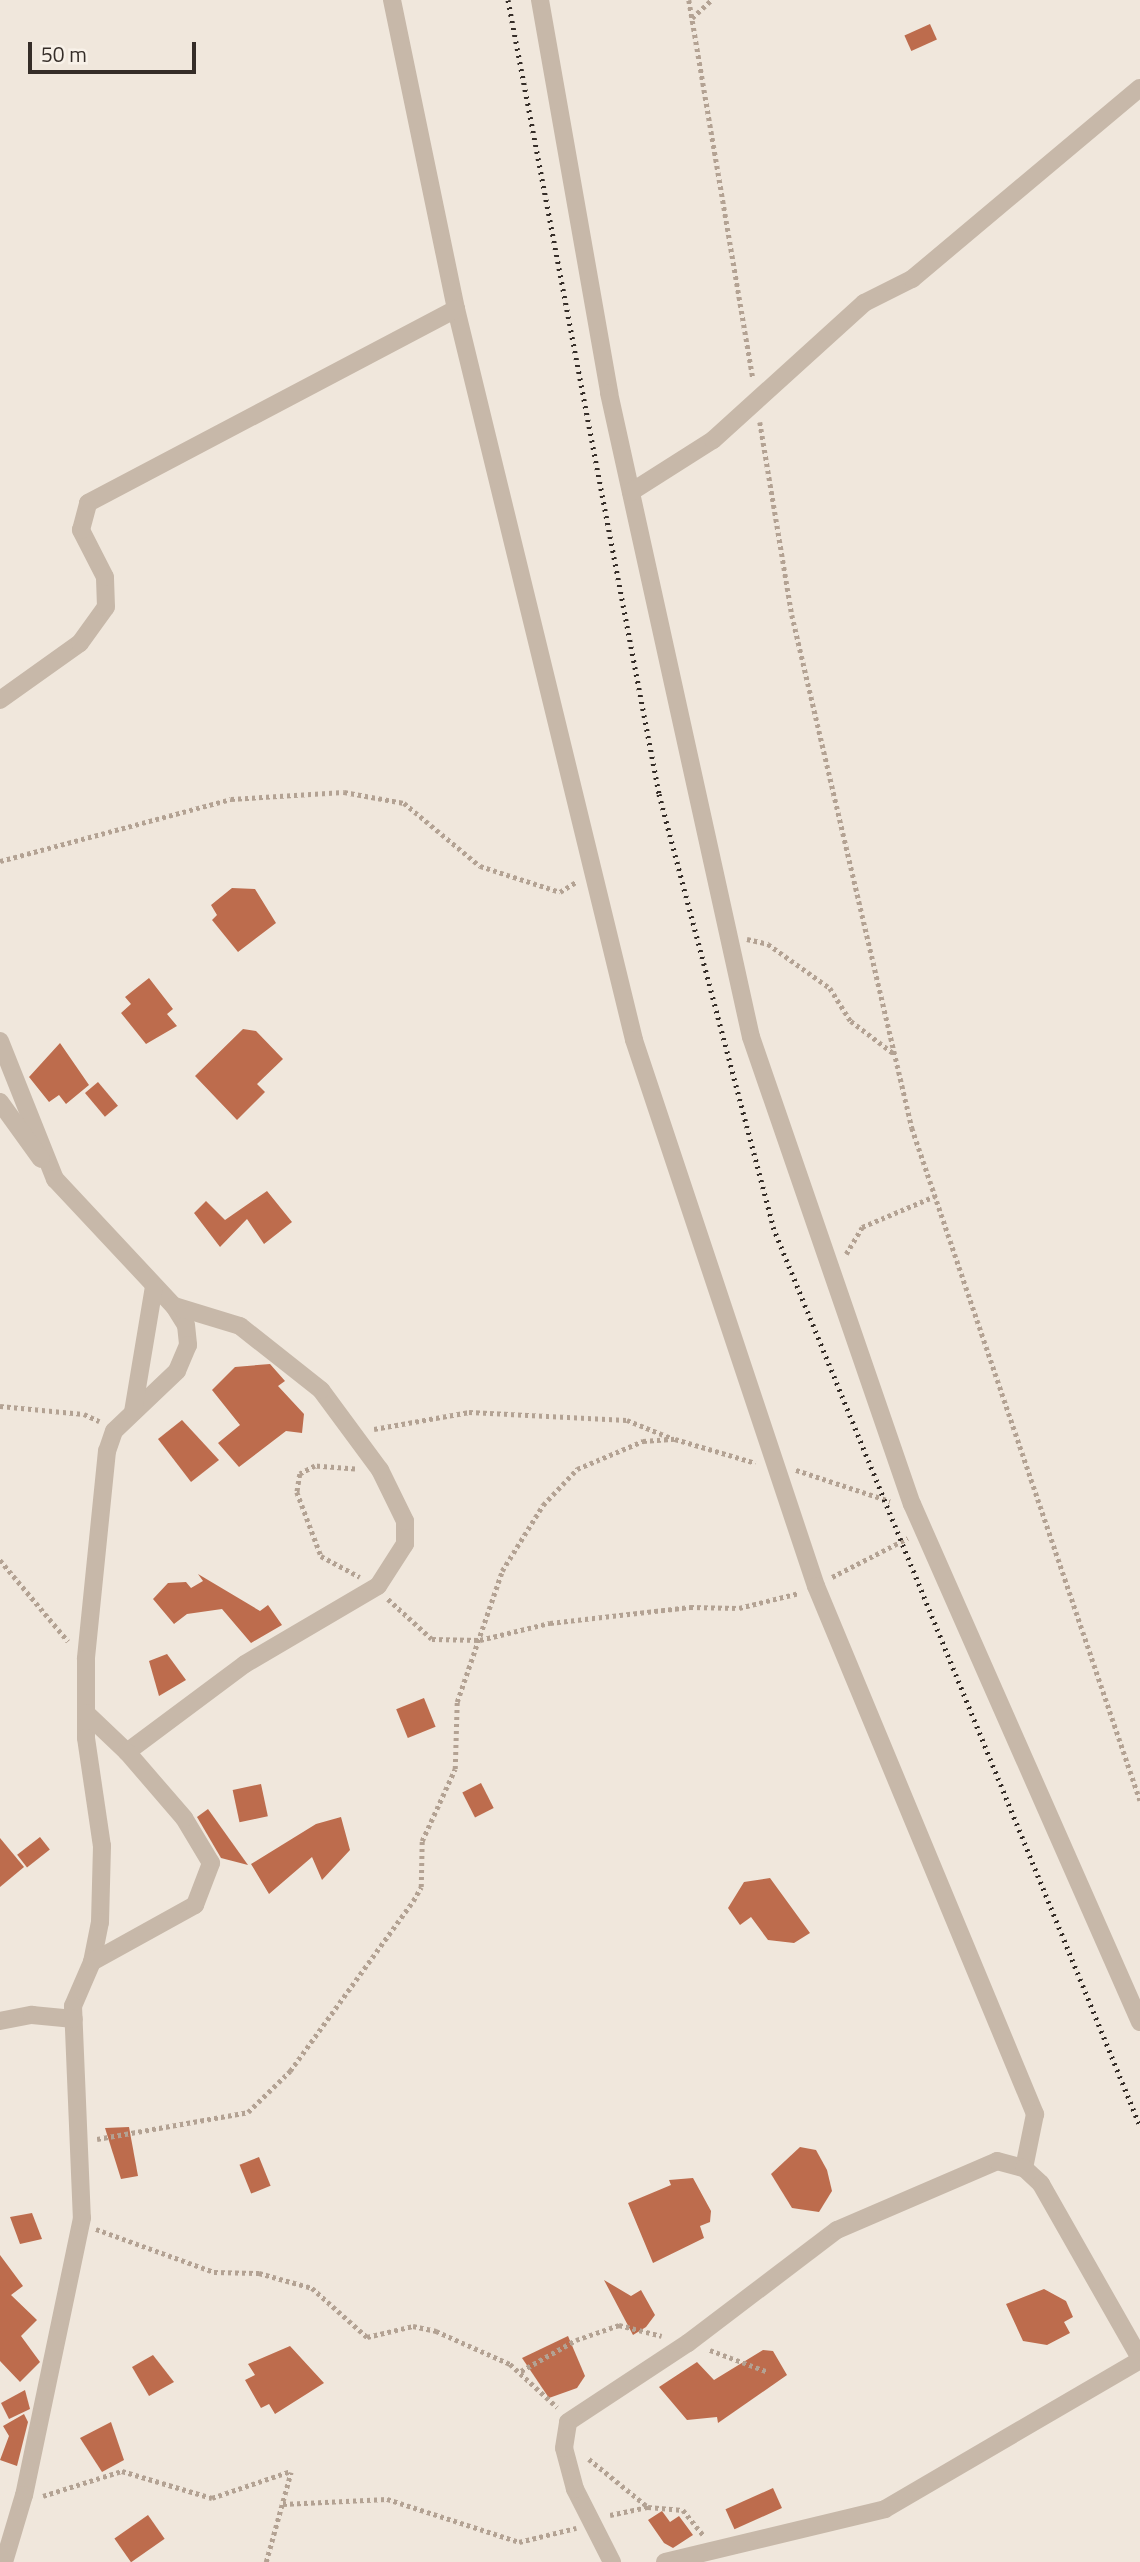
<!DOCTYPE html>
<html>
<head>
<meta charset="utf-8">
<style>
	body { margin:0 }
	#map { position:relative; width:1140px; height:2562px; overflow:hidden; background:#f0e7dc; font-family:"Titillium Web",sans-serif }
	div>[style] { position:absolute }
	.building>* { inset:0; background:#bd6c4d; transform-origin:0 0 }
	.path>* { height:4.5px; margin-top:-2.25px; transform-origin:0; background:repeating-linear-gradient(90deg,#b3a293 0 3.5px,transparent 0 7px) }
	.street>* { height:18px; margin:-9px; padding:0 9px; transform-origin:9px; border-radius:9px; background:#c7b8a9 }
	.rail>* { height:5px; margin-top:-2.5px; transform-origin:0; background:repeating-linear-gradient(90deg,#352d28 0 2px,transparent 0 7px) }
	span { translate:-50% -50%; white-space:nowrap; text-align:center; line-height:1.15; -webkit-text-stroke:7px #f8f1e8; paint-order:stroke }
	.scale { position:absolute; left:28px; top:42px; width:168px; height:32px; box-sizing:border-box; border:4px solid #352d28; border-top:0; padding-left:9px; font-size:21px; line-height:24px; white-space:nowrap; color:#352d28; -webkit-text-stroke:5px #f8f1e8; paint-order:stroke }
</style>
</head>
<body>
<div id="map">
	<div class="building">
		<i style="left:930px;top:24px;width:17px;height:28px;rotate:66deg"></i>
		<i style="clip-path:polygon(232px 888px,255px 889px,276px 923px,238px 952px,212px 920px,217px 915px,211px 905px)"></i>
		<i style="clip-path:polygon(149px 978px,173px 1009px,167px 1014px,177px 1026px,146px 1044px,121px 1013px,131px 1004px,125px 997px)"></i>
		<i style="clip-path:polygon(243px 1029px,256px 1031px,283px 1059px,257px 1084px,265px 1092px,237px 1120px,195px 1076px)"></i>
		<i style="clip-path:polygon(60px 1043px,89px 1085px,66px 1104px,59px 1095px,49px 1102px,29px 1077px)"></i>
		<i style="left:98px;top:1082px;width:31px;height:17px;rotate:50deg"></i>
		<i style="clip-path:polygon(267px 1191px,292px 1222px,264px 1244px,247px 1219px,220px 1247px,194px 1213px,206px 1201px,225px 1220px)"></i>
		<i style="clip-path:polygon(270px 1364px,285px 1381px,278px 1386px,304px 1414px,302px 1433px,286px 1431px,239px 1467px,218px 1443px,240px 1425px,212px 1390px,235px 1367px)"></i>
		<i style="clip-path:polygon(182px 1420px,219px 1460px,191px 1482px,158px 1439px)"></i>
		<i style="clip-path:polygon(198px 1574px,260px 1611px,268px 1605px,282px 1625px,251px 1643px,222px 1609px,187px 1614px,174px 1624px,153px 1599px,168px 1583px,186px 1582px,191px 1588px,203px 1581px)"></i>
		<i style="clip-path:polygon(167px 1654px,186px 1680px,159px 1696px,149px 1661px)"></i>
		<i style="left:424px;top:1698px;width:31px;height:30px;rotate:68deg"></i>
		<i style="left:481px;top:1783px;width:28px;height:21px;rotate:63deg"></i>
		<i style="left:261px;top:1784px;width:33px;height:29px;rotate:78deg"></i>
		<i style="clip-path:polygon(208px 1809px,248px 1865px,221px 1858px,197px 1817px)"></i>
		<i style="clip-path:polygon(341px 1817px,350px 1850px,322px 1880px,312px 1857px,269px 1894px,251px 1864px,316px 1824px)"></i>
		<i style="left:40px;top:1837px;width:16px;height:29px;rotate:52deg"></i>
		<i style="clip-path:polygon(0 1838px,24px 1867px,0 1887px)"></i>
		<i style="clip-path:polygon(770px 1878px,810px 1933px,794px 1943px,768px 1940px,751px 1917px,740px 1925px,728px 1908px,744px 1882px)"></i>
		<i style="clip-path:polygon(129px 2127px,138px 2176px,121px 2179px,105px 2128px)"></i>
		<i style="clip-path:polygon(800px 2147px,816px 2150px,827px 2170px,832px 2191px,819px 2212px,792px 2208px,771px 2174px)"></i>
		<i style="left:259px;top:2157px;width:31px;height:21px;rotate:68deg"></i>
		<i style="clip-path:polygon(693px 2178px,711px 2211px,710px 2222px,700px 2226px,704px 2238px,653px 2263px,628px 2203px,671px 2185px,669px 2180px)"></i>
		<i style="clip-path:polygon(32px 2213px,42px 2239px,20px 2244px,10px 2217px)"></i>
		<i style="clip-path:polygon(0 2255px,23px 2286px,11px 2295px,37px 2320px,21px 2336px,40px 2362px,20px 2382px,0 2361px)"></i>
		<i style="clip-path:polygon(604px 2280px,631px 2296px,641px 2290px,655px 2315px,646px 2327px,633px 2335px)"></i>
		<i style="clip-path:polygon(1044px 2289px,1066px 2301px,1073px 2317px,1064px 2322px,1070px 2333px,1047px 2345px,1023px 2341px,1006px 2304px)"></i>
		<i style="clip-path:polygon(568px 2336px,585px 2376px,577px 2388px,549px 2398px,522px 2358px)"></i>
		<i style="clip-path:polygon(290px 2346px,324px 2383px,275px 2414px,269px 2404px,261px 2408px,245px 2380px,255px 2375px,248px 2364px)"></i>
		<i style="clip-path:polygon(763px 2350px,773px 2351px,787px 2375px,718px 2423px,717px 2417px,687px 2420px,659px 2387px,697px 2362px,714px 2380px)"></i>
		<i style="clip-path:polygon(153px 2355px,174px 2382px,149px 2396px,132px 2367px)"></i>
		<i style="clip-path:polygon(25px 2390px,30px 2409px,9px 2419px,1px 2403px)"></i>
		<i style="clip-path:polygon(24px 2414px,28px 2422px,17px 2466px,0 2460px,9px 2436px,3px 2426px)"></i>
		<i style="clip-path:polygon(111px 2422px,124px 2460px,102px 2472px,80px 2438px)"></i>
		<i style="left:773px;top:2488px;width:22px;height:52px;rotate:66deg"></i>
		<i style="clip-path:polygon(662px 2511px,670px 2522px,679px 2516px,693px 2535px,673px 2548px,664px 2543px,648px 2520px)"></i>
		<i style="left:148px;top:2515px;width:29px;height:41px;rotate:55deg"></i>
	</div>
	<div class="path">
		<i style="left:689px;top:0;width:384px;rotate:80.4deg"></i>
		<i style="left:692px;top:18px;width:26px;rotate:-43deg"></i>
		<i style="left:760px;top:422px;width:196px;rotate:80.6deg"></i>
		<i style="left:792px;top:615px;width:527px;rotate:76.83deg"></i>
		<i style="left:912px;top:1128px;width:710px;rotate:71.26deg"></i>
		<i style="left:0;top:861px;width:239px;rotate:-15deg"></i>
		<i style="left:231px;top:799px;width:113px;rotate:-3.5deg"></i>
		<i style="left:344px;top:792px;width:61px;rotate:10.4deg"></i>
		<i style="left:404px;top:803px;width:99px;rotate:39.7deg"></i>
		<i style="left:480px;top:866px;width:84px;rotate:18deg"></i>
		<i style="left:560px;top:892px;width:19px;rotate:-32deg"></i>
		<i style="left:747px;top:939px;width:22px;rotate:13deg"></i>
		<i style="left:768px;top:944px;width:76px;rotate:35.4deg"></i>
		<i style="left:830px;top:988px;width:39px;rotate:58deg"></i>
		<i style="left:851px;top:1021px;width:53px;rotate:37.3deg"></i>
		<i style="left:846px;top:1254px;width:31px;rotate:-59deg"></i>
		<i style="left:862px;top:1227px;width:79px;rotate:-23deg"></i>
		<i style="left:0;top:1406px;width:84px;rotate:5.4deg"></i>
		<i style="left:84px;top:1414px;width:17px;rotate:25deg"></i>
		<i style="left:374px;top:1429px;width:97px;rotate:-10.1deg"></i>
		<i style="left:469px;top:1412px;width:158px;rotate:2.9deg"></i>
		<i style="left:627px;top:1420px;width:48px;rotate:22.2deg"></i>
		<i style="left:355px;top:1469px;width:40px;rotate:-175.7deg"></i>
		<i style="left:315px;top:1466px;width:17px;rotate:152deg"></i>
		<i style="left:300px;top:1474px;width:18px;rotate:99deg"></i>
		<i style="left:297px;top:1492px;width:68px;rotate:69.4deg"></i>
		<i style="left:321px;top:1556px;width:44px;rotate:28.3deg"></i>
		<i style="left:796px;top:1470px;width:99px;rotate:18.3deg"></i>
		<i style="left:0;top:1560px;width:106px;rotate:50deg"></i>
		<i style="left:832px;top:1577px;width:85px;rotate:-27.2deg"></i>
		<i style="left:388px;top:1599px;width:59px;rotate:42.3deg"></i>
		<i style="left:432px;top:1639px;width:48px;rotate:1.2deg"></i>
		<i style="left:480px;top:1640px;width:72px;rotate:-13.7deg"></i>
		<i style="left:550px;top:1623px;width:141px;rotate:-6.5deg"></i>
		<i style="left:690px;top:1607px;width:49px;rotate:1.2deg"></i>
		<i style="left:739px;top:1608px;width:62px;rotate:-14deg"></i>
		<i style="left:97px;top:2139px;width:153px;rotate:-10.1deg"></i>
		<i style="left:248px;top:2112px;width:59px;rotate:-44.3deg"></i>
		<i style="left:290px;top:2071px;width:210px;rotate:-54.1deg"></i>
		<i style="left:413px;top:1901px;width:16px;rotate:-60deg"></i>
		<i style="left:421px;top:1887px;width:46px;rotate:-88.8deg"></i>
		<i style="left:422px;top:1841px;width:79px;rotate:-65.4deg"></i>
		<i style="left:455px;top:1769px;width:67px;rotate:-88.3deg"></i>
		<i style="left:457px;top:1702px;width:139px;rotate:-71deg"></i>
		<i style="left:502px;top:1571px;width:78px;rotate:-58.2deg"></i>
		<i style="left:543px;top:1505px;width:50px;rotate:-46.6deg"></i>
		<i style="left:577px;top:1469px;width:72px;rotate:-23deg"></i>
		<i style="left:643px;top:1441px;width:32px;rotate:-4deg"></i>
		<i style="left:675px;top:1439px;width:84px;rotate:16.5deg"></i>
		<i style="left:96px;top:2229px;width:126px;rotate:20deg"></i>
		<i style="left:214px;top:2272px;width:45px;rotate:1.3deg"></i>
		<i style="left:259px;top:2273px;width:55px;rotate:15.8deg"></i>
		<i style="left:312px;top:2288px;width:74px;rotate:41.7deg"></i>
		<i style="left:367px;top:2337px;width:47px;rotate:-13.4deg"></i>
		<i style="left:413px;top:2326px;width:24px;rotate:12deg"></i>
		<i style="left:436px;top:2331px;width:81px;rotate:24deg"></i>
		<i style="left:510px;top:2364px;width:64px;rotate:42.5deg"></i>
		<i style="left:710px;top:2350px;width:60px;rotate:20.6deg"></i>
		<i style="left:521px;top:2371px;width:63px;rotate:-29.4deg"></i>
		<i style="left:576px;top:2340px;width:46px;rotate:-19.2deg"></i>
		<i style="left:619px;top:2325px;width:44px;rotate:14.3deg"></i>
		<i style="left:589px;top:2459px;width:76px;rotate:39.1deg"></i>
		<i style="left:43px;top:2496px;width:83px;rotate:-17.6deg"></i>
		<i style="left:122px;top:2471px;width:94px;rotate:16.7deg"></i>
		<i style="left:212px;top:2498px;width:83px;rotate:-18.9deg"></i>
		<i style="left:283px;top:2504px;width:104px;rotate:-2.8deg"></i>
		<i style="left:387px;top:2499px;width:139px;rotate:18deg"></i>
		<i style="left:519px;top:2542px;width:59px;rotate:-13.8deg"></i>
		<i style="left:610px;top:2515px;width:39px;rotate:-12deg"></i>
		<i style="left:648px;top:2507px;width:35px;rotate:5deg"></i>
		<i style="left:683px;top:2510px;width:32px;rotate:51deg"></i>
		<i style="left:266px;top:2562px;width:93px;rotate:-74.5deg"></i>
	</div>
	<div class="street">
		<i style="left:392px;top:0;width:316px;rotate:78.3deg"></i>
		<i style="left:456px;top:309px;width:752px;rotate:76.31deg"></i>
		<i style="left:634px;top:1040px;width:576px;rotate:71.57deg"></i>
		<i style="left:816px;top:1586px;width:572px;rotate:67.47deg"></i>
		<i style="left:1035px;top:2114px;width:55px;rotate:101.5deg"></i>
		<i style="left:540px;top:0;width:399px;rotate:80deg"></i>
		<i style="left:609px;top:393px;width:659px;rotate:77.57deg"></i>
		<i style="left:751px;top:1037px;width:494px;rotate:71deg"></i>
		<i style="left:912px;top:1504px;width:566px;rotate:66.24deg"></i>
		<i style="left:631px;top:492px;width:97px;rotate:-32.4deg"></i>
		<i style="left:713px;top:440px;width:204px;rotate:-42.2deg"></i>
		<i style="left:864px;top:303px;width:54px;rotate:-26.6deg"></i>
		<i style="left:912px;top:279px;width:297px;rotate:-40deg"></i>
		<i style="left:0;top:700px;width:98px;rotate:-35.5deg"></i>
		<i style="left:80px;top:643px;width:44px;rotate:-54.2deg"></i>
		<i style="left:106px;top:607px;width:30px;rotate:-92deg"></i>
		<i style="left:105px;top:577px;width:53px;rotate:-117.1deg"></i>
		<i style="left:81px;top:530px;width:28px;rotate:-75deg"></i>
		<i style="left:88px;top:503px;width:416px;rotate:-27.8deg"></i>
		<i style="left:0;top:1041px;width:149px;rotate:68.3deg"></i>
		<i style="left:55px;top:1179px;width:174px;rotate:46.9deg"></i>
		<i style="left:174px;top:1306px;width:22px;rotate:58deg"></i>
		<i style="left:186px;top:1325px;width:20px;rotate:84deg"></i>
		<i style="left:188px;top:1345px;width:28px;rotate:113deg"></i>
		<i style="left:177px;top:1371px;width:87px;rotate:136.4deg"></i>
		<i style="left:114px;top:1431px;width:21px;rotate:109deg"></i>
		<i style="left:107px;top:1451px;width:209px;rotate:95.8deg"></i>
		<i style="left:86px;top:1659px;width:79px;rotate:90deg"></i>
		<i style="left:86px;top:1738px;width:109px;rotate:81.6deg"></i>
		<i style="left:102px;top:1846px;width:76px;rotate:91.5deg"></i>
		<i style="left:100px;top:1922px;width:41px;rotate:101.3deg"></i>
		<i style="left:92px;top:1962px;width:48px;rotate:113.4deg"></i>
		<i style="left:73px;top:2006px;width:212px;rotate:87.6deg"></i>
		<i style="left:82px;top:2218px;width:283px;rotate:101.8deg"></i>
		<i style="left:24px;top:2495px;width:70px;rotate:106.6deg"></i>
		<i style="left:0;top:1102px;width:70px;rotate:54.3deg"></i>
		<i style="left:133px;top:1412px;width:127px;rotate:-80.5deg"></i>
		<i style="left:86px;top:1713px;width:57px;rotate:43.6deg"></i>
		<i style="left:127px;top:1752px;width:147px;rotate:-36.7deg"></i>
		<i style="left:245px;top:1664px;width:154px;rotate:-30.4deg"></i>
		<i style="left:378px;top:1586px;width:50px;rotate:-57.3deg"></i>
		<i style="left:405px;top:1544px;width:23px;rotate:-90deg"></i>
		<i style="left:405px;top:1521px;width:57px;rotate:-116.1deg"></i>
		<i style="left:380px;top:1470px;width:99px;rotate:-126.4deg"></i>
		<i style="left:321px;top:1390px;width:103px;rotate:-141.7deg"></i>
		<i style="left:240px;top:1326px;width:69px;rotate:-163.1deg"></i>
		<i style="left:92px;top:1962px;width:118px;rotate:-29deg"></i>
		<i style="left:195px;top:1905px;width:45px;rotate:-69.1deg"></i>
		<i style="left:211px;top:1863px;width:52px;rotate:-121deg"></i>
		<i style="left:184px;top:1818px;width:87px;rotate:-130.8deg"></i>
		<i style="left:0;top:2021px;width:33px;rotate:-11deg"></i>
		<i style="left:32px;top:2015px;width:42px;rotate:5.4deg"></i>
		<i style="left:612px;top:2562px;width:82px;rotate:-116.9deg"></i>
		<i style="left:575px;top:2489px;width:42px;rotate:-105deg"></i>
		<i style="left:564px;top:2448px;width:26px;rotate:-81deg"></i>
		<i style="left:568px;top:2422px;width:144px;rotate:-33.4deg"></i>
		<i style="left:688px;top:2343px;width:187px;rotate:-37.2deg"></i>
		<i style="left:837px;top:2230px;width:174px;rotate:-23.3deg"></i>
		<i style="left:997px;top:2161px;width:28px;rotate:15deg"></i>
		<i style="left:1024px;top:2168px;width:23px;rotate:43deg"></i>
		<i style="left:1041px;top:2184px;width:200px;rotate:60.4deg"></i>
		<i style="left:665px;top:2562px;width:226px;rotate:-13.5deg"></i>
		<i style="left:885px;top:2509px;width:295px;rotate:-30.3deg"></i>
	</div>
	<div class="rail">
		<i style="left:508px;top:0;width:808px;rotate:79.23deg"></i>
		<i style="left:659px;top:794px;width:448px;rotate:75.2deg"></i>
		<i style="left:773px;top:1227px;width:971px;rotate:67.79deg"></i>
	</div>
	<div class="scale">50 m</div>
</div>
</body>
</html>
